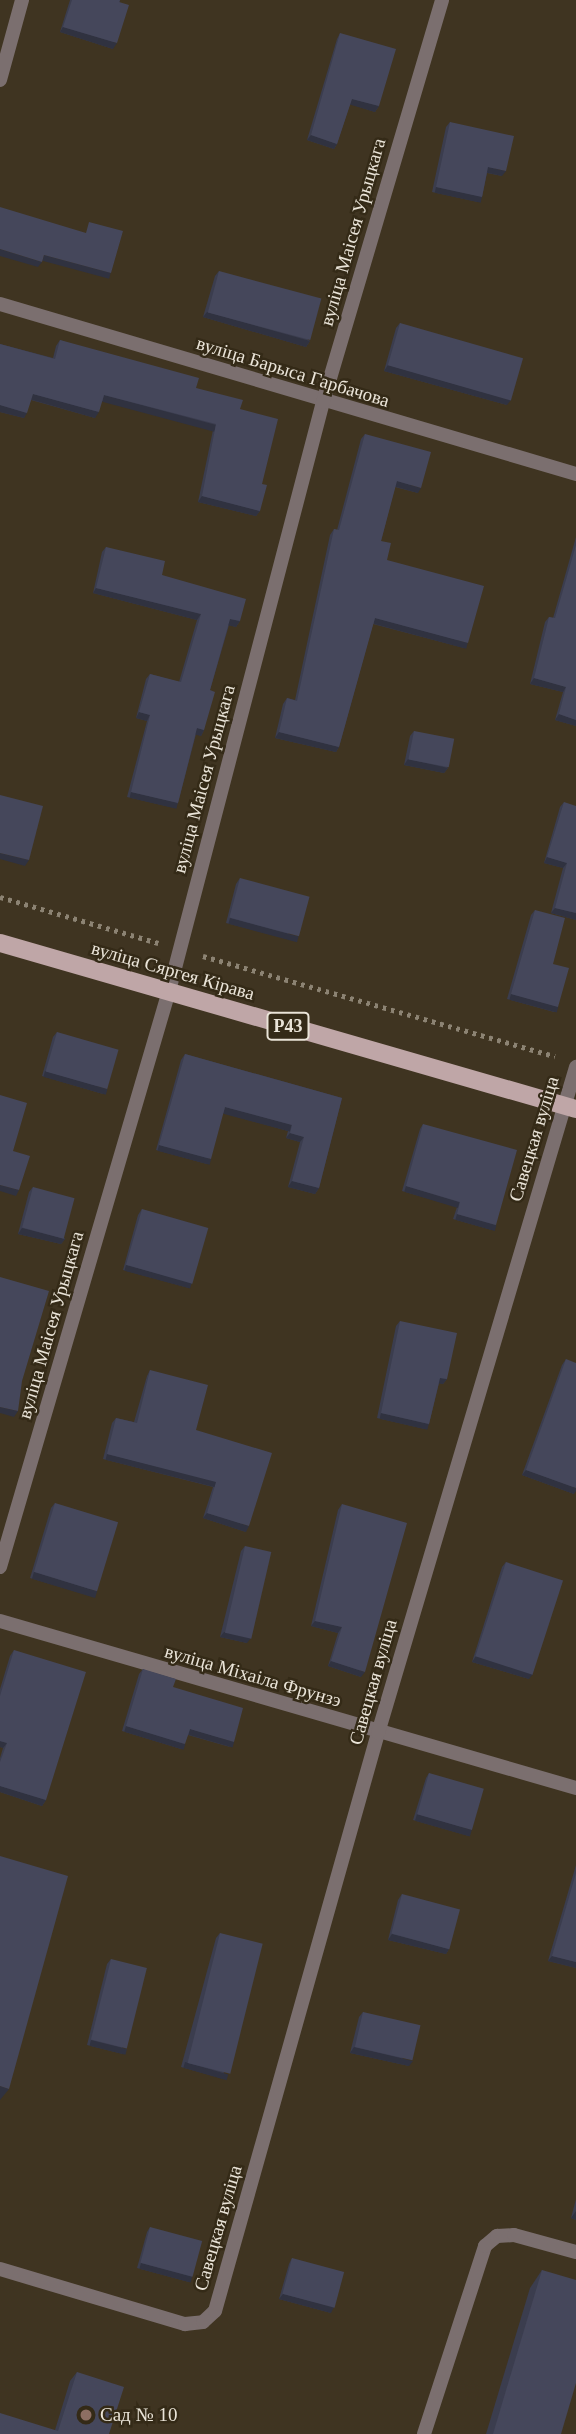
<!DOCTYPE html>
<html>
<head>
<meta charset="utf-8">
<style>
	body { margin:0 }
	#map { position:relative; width:576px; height:2434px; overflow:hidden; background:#3f3421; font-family:Georgia,serif }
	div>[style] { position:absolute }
	.path>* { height:4.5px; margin-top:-2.25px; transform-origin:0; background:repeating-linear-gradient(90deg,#8c8373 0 3.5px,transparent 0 8.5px) }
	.lane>* { height:14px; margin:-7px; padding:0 7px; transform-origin:7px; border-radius:7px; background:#7b6f6f }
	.street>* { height:14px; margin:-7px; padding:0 7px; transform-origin:7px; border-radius:7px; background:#7b6f6f }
	.primary>* { height:18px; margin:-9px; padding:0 9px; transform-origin:9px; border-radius:9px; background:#bfa6a7 }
	.wall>* { inset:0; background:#3b3d4e }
	.shaded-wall>* { inset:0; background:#303240; transform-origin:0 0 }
	.building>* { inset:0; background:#45475b; transform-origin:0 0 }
	.dots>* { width:19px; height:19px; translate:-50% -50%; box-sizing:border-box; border:4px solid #342a17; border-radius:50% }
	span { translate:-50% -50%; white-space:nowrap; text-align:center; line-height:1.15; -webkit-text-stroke:5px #342a17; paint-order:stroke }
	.shield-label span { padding:2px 5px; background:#342a17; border:2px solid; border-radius:5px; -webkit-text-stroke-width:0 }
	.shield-label { font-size:18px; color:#eae4d8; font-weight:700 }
	.street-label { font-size:19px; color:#eae4d8 }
	.poi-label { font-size:19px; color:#eae4d8 }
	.left { translate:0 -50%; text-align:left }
</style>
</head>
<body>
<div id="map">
	<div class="path">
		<i style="left:0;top:897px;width:165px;rotate:16.2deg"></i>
		<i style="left:203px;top:956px;width:366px;rotate:15.9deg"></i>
	</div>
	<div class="lane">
		<i style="left:424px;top:2434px;width:198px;rotate:-72deg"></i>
		<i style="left:485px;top:2246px;width:16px;rotate:-40deg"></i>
		<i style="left:497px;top:2236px;width:17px;rotate:-3deg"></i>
		<i style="left:514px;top:2235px;width:64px;rotate:15.3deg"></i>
	</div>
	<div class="street">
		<i style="left:0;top:80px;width:83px;rotate:-74.6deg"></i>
		<i style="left:0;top:304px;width:601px;rotate:16.44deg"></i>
		<i style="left:0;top:1567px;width:600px;rotate:-73.65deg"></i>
		<i style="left:169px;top:991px;width:609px;rotate:-75.35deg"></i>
		<i style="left:323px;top:402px;width:419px;rotate:-73.5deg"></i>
		<i style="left:0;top:1621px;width:600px;rotate:16.17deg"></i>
		<i style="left:0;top:2269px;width:193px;rotate:16.6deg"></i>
		<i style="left:185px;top:2324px;width:18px;rotate:-6deg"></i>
		<i style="left:203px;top:2322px;width:16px;rotate:-43deg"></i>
		<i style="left:215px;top:2311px;width:601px;rotate:-74.25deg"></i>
		<i style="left:378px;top:1733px;width:695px;rotate:-73.44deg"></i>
	</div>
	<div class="primary">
		<i style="left:0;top:943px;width:599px;rotate:16.08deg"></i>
	</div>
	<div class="wall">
		<i style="clip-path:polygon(70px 0,120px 0,113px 49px,60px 32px)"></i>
		<i style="clip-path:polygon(340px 33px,379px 106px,375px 112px,350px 104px,337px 144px,334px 149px,307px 140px,337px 39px)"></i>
		<i style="clip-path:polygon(450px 122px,502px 176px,487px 173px,482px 197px,478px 202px,432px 192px,446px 127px)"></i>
		<i style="clip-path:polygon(219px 271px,310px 341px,306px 347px,203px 317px,215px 276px)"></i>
		<i style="clip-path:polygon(400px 323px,507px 405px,384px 371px,396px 328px)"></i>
		<i style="clip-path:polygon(60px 340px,196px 388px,240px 409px,262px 484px,260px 511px,256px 516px,198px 502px,213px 430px,102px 401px,95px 418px,31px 400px,24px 418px,0 412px,0 344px,53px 358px,56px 346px)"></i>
		<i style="clip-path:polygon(365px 434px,418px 493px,395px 487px,381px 541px,387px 560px,464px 648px,373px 624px,339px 747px,336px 752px,275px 738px,283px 704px,287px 698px,295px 700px,330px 535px,334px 529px,337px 530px,361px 439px)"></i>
		<i style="clip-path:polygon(576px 537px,576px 726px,555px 720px,563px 692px,530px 684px,545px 622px,549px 617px,553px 618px)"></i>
		<i style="clip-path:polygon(106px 547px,162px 575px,240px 621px,236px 627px,229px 625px,210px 690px,204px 730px,201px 736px,196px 734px,178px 803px,175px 808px,127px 797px,147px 721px,136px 718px,146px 679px,150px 674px,179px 682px,197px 620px,93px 593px,102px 552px)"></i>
		<i style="clip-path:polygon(414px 731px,448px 768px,444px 773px,404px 765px,410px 736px)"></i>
		<i style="clip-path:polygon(564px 802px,576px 920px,551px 913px,563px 868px,544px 863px,560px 807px)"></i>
		<i style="clip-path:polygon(240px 878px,295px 941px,226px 923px,236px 884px)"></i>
		<i style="clip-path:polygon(535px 910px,553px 964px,558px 1007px,554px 1012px,507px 999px,531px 915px)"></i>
		<i style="clip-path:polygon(57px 1032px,103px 1094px,42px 1076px,53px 1037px)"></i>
		<i style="clip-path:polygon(185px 1054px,342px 1098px,319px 1188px,315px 1194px,288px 1187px,300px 1142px,286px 1138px,288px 1131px,223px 1113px,207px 1164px,156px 1150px,181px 1060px)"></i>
		<i style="clip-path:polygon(423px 1124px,496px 1225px,492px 1230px,453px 1219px,457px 1207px,402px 1191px,420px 1129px)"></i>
		<i style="clip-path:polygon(33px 1187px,65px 1239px,61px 1244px,18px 1234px,29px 1192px)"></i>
		<i style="clip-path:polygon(142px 1209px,192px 1283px,189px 1288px,123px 1270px,138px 1215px)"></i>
		<i style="clip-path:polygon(400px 1321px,447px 1379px,443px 1384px,439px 1383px,429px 1424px,425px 1429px,377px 1418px,396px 1326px)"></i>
		<i style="clip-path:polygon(566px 1359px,574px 1494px,522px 1475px,562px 1365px)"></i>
		<i style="clip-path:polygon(150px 1370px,196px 1430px,246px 1532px,203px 1518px,213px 1487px,103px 1459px,112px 1423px,116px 1418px,134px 1422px,147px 1376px)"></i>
		<i style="clip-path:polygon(55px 1503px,94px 1597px,30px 1578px,51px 1508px)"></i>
		<i style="clip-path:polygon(342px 1504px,361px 1677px,328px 1666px,338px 1633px,311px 1626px,338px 1510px)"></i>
		<i style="clip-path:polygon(245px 1546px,247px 1643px,220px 1637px,241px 1551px)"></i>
		<i style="clip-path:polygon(506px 1562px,529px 1679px,472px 1662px,502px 1567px)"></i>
		<i style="clip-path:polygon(14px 1650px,46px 1800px,42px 1806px,0 1792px,0 1758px,3px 1748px,0 1747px,0 1689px,10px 1656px)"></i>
		<i style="clip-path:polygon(143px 1669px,173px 1687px,230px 1747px,188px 1735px,181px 1749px,122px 1731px,139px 1674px)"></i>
		<i style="clip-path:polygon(429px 1773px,469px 1836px,413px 1820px,426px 1778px)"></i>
		<i style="clip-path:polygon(576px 1865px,576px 1968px,548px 1961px)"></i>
		<i style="clip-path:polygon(402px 1894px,449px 1949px,446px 1954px,388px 1940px,398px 1900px)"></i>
		<i style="clip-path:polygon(220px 1933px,224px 2079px,181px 2067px,216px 1938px)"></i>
		<i style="clip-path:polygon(111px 1959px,123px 2054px,87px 2045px,107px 1964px)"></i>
		<i style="clip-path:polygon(363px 2012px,409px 2066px,350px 2053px,359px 2017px)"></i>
		<i style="clip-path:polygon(576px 2199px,576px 2220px,571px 2218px)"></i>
		<i style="clip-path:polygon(150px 2227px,192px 2277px,189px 2282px,137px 2268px,147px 2232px)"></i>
		<i style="clip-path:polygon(292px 2258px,331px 2313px,279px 2299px,289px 2264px)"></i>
		<i style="clip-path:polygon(542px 2270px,561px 2434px,486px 2434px,530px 2288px)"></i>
		<i style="clip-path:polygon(77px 2372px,109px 2434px,0 2434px,55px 2430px,70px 2381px)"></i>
	</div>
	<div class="shaded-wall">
		<i style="clip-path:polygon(63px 27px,117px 43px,113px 49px,60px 32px)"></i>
		<i style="clip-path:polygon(352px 99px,379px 106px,375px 112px,348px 104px)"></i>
		<i style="clip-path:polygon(311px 135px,337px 144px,334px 149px,307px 140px)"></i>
		<i style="clip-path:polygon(488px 167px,506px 171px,502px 176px,484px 172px)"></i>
		<i style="left:436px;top:187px;width:47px;height:6px;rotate:12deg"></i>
		<i style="clip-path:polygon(0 249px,42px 262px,38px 267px,0 256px)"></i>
		<i style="left:44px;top:255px;width:69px;height:6px;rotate:15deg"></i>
		<i style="clip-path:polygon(207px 312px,310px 341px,306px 347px,203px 317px)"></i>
		<i style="clip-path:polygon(388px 365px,511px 400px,507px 405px,384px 371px)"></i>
		<i style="clip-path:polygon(33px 394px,99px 412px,95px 418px,29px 399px)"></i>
		<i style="left:104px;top:395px;width:116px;height:7px;rotate:15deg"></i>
		<i style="clip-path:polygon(0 405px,27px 413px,24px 418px,0 412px)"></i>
		<i style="clip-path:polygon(397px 481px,421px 488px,418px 493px,393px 486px)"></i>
		<i style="clip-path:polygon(202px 496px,260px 511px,256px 516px,198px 502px)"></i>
		<i style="clip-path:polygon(96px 588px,201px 614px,197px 620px,93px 593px)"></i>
		<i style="left:375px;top:618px;width:96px;height:6px;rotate:15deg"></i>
		<i style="clip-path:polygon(230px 619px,240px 621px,236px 627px,227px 625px)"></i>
		<i style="clip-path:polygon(534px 678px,566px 687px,563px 692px,530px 684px)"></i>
		<i style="clip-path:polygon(139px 712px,150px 715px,147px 721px,136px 718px)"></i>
		<i style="clip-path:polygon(559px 714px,576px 720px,576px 726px,555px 720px)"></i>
		<i style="clip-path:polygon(197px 728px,204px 730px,201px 736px,193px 734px)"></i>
		<i style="clip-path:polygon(279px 732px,339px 747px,336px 752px,275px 738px)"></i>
		<i style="clip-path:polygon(408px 759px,448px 768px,444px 773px,404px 765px)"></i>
		<i style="left:131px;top:792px;width:48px;height:6px;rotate:13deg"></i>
		<i style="clip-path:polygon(0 853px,29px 860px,25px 866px,0 859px)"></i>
		<i style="clip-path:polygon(547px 857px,567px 863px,563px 868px,544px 863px)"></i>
		<i style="clip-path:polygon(555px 908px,576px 913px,576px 920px,551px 913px)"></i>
		<i style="left:230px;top:918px;width:71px;height:6px;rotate:15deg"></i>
		<i style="left:511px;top:994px;width:49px;height:6px;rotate:15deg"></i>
		<i style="left:45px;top:1071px;width:65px;height:6px;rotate:16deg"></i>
		<i style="left:225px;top:1107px;width:69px;height:7px;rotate:15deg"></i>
		<i style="clip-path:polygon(290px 1133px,304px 1137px,300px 1142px,286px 1138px)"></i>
		<i style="left:159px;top:1145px;width:54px;height:6px;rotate:15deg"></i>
		<i style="clip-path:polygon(292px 1181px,319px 1188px,315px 1194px,288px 1187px)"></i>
		<i style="clip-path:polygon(0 1185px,19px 1190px,16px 1196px,0 1191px)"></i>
		<i style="left:406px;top:1186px;width:56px;height:6px;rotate:17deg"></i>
		<i style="left:457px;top:1214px;width:41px;height:6px;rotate:16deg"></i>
		<i style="clip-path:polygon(22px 1228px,65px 1239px,61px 1244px,18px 1234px)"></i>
		<i style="left:126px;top:1265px;width:68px;height:6px;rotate:15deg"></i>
		<i style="clip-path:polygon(440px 1378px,447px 1379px,443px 1384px,436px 1383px)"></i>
		<i style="clip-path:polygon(0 1407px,18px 1411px,14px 1417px,0 1413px)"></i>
		<i style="left:381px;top:1413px;width:49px;height:6px;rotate:13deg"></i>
		<i style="left:107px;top:1454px;width:113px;height:6px;rotate:14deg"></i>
		<i style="clip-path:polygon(526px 1470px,576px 1488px,576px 1491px,574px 1494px,522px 1475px)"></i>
		<i style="clip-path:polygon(207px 1513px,249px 1526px,246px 1532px,203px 1518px)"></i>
		<i style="left:34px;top:1572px;width:66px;height:7px;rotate:17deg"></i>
		<i style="clip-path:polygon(315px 1621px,342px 1627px,338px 1633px,311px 1626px)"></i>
		<i style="clip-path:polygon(224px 1632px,251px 1638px,247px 1643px,220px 1637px)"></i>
		<i style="clip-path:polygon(476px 1656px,533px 1674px,529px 1679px,472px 1662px)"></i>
		<i style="clip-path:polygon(331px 1661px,365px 1672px,361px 1677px,328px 1666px)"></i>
		<i style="left:126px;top:1726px;width:62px;height:6px;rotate:17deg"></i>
		<i style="left:190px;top:1729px;width:46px;height:6px;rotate:16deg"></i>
		<i style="clip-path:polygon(0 1741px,7px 1743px,3px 1748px,0 1747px)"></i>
		<i style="clip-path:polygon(0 1786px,46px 1800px,42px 1806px,0 1792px)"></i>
		<i style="left:417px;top:1814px;width:57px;height:7px;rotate:16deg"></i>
		<i style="clip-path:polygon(392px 1934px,449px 1949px,446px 1954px,388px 1940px)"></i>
		<i style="clip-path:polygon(552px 1956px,576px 1962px,576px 1968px,548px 1961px)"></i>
		<i style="left:91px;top:2040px;width:37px;height:6px;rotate:14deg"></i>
		<i style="clip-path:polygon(354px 2047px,413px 2061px,409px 2066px,350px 2053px)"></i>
		<i style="left:185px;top:2062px;width:45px;height:6px;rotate:16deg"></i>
		<i style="clip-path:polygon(0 2086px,9px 2089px,0 2100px)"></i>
		<i style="clip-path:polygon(576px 2211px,576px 2220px,571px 2218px)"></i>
		<i style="left:141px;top:2263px;width:53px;height:6px;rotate:15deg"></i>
		<i style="clip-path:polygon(283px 2294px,334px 2307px,331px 2313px,279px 2299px)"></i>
	</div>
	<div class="building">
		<i style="clip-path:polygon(72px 0,120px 0,119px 2px,129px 5px,117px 43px,63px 27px)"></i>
		<i style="clip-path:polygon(340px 33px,396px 49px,379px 106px,352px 99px,337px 144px,311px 135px)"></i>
		<i style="clip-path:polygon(450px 122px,514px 136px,506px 171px,488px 167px,482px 197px,436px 187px)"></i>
		<i style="clip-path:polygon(0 207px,86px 233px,89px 222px,123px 231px,111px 273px,44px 255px,42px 262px,0 249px)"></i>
		<i style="left:219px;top:271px;width:106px;height:43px;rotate:15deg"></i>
		<i style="left:400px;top:323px;width:128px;height:44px;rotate:16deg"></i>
		<i style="clip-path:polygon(60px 340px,199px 378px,196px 388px,243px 400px,240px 409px,278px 419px,262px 484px,267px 485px,260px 511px,202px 496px,216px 424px,104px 395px,99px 412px,33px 394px,27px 413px,0 405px,0 344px,55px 359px)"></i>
		<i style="clip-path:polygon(365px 434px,431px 452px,421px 488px,397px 481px,381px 541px,391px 543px,387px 560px,484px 586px,468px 643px,375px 618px,339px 747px,279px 732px,287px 698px,297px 701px,334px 529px,339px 530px)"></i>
		<i style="clip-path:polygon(576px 545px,576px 720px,559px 714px,566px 687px,534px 678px,549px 617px,555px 618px)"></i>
		<i style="clip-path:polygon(106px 547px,165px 561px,162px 575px,246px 599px,240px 621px,230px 619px,210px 690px,215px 692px,204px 730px,197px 728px,178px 803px,131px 792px,150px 715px,139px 712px,150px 674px,181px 682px,201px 614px,96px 588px)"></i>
		<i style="left:414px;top:731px;width:41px;height:29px;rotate:11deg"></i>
		<i style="clip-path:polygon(0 795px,43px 806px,29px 860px,0 853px)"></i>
		<i style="clip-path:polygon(564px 802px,576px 806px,576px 913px,555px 908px,567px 863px,547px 857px)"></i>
		<i style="left:240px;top:878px;width:72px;height:41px;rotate:15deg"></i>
		<i style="clip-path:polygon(535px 910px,565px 918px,553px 964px,569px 968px,558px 1007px,511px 994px)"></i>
		<i style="left:57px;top:1032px;width:64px;height:41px;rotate:16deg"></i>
		<i style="clip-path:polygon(185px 1054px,342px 1098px,319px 1188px,292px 1181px,304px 1137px,290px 1133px,292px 1125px,225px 1107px,211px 1159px,159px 1145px)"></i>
		<i style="clip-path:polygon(0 1095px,27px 1103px,13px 1151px,30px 1156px,19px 1190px,0 1185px)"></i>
		<i style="clip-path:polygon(423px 1124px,517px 1150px,496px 1225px,457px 1214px,460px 1202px,406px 1186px)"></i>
		<i style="left:33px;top:1187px;width:43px;height:42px;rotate:15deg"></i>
		<i style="left:142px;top:1209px;width:69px;height:58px;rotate:16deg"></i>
		<i style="clip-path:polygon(0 1277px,49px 1291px,22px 1381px,18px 1411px,0 1407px)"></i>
		<i style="clip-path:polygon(400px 1321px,457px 1333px,447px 1379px,440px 1378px,429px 1424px,381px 1413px)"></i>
		<i style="clip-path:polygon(566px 1359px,576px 1363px,576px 1488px,526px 1470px)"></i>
		<i style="clip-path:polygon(150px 1370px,208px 1385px,196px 1430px,272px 1453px,249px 1526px,207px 1513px,216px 1482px,107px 1454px,116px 1418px,137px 1423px)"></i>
		<i style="left:55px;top:1503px;width:66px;height:72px;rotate:17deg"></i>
		<i style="clip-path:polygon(342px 1504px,407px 1523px,365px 1672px,331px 1661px,342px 1627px,315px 1621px)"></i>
		<i style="left:245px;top:1546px;width:27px;height:89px;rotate:13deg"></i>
		<i style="left:506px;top:1562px;width:60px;height:99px;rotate:18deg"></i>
		<i style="clip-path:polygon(14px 1650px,86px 1672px,46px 1800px,0 1786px,0 1762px,7px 1743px,0 1741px,0 1696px)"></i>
		<i style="clip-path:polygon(143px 1669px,176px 1679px,173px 1687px,243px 1708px,234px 1742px,190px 1729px,185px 1744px,126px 1726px)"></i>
		<i style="left:429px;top:1773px;width:57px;height:43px;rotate:16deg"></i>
		<i style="clip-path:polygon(0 1856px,68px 1876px,9px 2089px,0 2086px)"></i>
		<i style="clip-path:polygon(576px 1873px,576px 1962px,552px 1956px)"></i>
		<i style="left:402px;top:1894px;width:60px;height:41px;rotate:15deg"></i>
		<i style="left:220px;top:1933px;width:44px;height:134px;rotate:14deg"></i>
		<i style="left:111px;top:1959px;width:37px;height:83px;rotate:14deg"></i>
		<i style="left:363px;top:2012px;width:59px;height:36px;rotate:13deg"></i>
		<i style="left:150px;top:2227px;width:54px;height:37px;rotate:15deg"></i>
		<i style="left:292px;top:2258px;width:54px;height:37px;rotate:15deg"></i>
		<i style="clip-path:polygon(542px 2270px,576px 2280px,576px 2383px,561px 2434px,493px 2434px)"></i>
		<i style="clip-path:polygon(77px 2372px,124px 2387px,109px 2434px,0 2434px,0 2413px,58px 2431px)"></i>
	</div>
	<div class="dots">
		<i style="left:86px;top:2415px;background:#8d6e63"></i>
	</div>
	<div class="shield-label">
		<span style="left:288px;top:1026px">Р43</span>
	</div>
	<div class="street-label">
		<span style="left:353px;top:232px;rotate:-74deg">вуліца Маісея Урыцкага</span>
		<span style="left:293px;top:372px;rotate:17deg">вуліца Барыса Гарбачова</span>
		<span style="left:204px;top:779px;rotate:-75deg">вуліца Маісея Урыцкага</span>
		<span style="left:173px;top:971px;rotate:16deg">вуліца Сяргея Кірава</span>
		<span style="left:534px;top:1139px;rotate:-73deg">Савецкая вуліца</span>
		<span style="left:51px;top:1325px;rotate:-74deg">вуліца Маісея Урыцкага</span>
		<span style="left:253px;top:1676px;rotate:16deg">вуліца Міхаіла Фрунзэ</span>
		<span style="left:373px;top:1682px;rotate:-74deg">Савецкая вуліца</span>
		<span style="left:218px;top:2228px;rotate:-74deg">Савецкая вуліца</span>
	</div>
	<div class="poi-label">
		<span class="left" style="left:100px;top:2415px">Сад № 10</span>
	</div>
</div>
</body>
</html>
